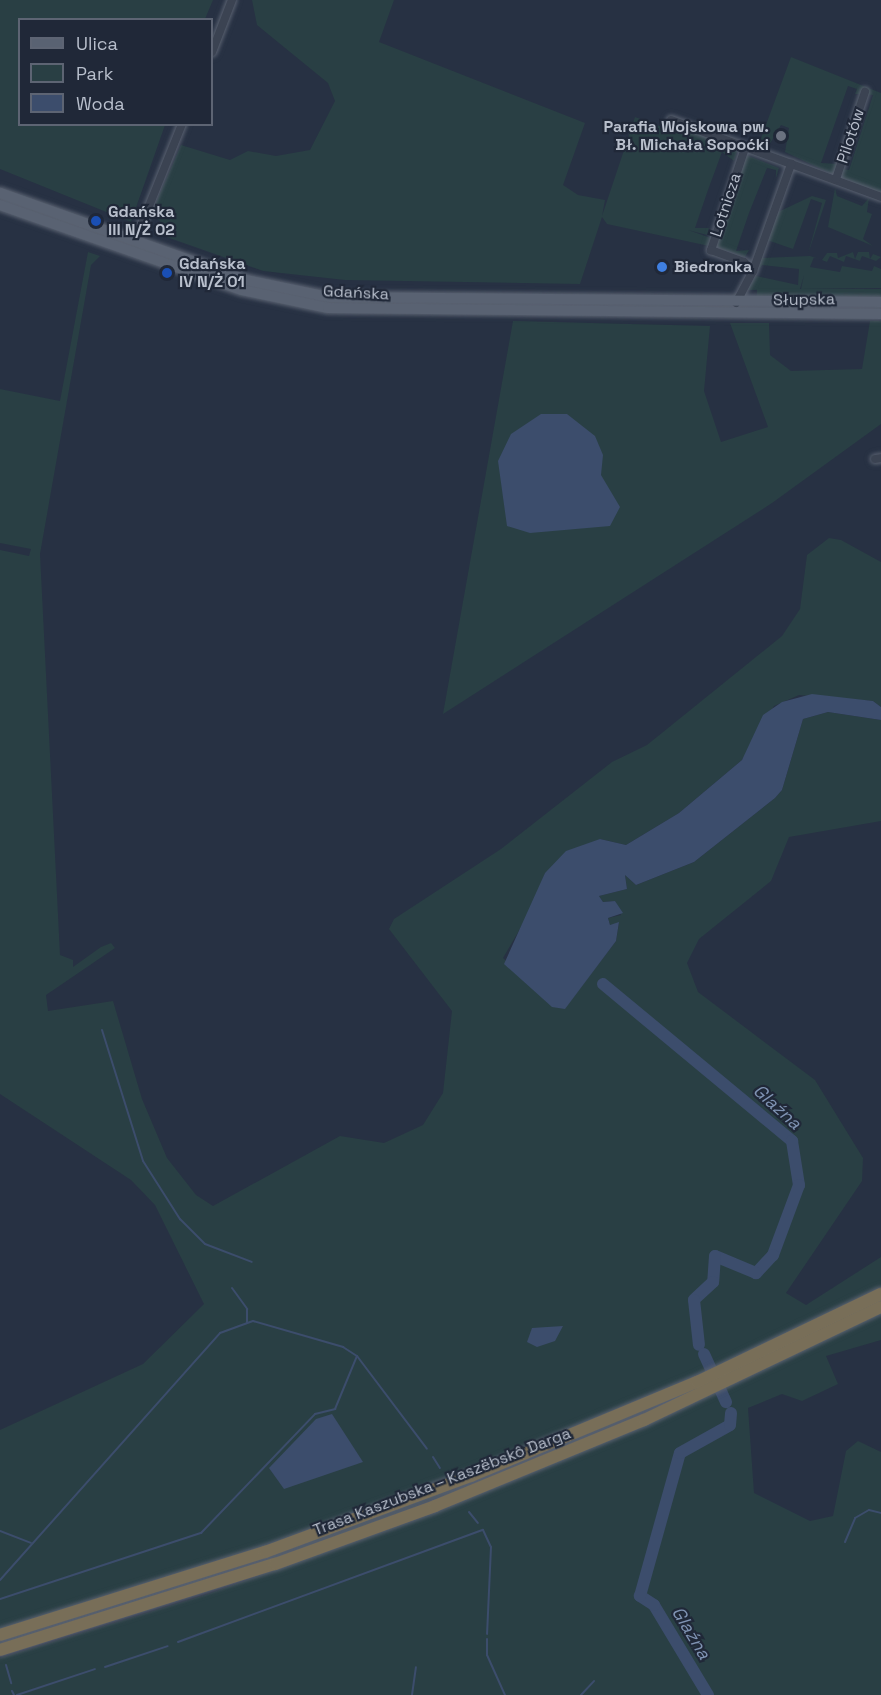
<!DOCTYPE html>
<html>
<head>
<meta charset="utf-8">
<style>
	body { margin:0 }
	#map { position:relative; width:881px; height:1695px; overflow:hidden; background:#273143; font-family:"Space Grotesk",sans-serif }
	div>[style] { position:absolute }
	.green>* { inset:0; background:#293f44; transform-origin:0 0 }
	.water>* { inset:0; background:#3c4d6c }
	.stream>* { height:2px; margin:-1px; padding:0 1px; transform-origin:1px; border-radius:1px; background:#3c4d6c }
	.river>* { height:12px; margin:-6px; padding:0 6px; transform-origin:6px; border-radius:6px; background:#3c4d6c }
	.roads { filter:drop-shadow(0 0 2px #596170) drop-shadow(0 0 2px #596170) }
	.minor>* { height:8px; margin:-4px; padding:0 4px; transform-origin:4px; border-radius:4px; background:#3b4352 }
	.major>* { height:10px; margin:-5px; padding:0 5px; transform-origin:5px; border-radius:5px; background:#596272 }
	.highway>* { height:12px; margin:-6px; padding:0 6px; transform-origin:6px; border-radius:6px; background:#786e58 }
	.dots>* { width:16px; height:16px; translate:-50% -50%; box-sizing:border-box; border:3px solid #202838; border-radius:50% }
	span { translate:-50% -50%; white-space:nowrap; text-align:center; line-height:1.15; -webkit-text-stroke:4.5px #202838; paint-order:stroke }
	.poi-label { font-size:16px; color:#b8bfcc; font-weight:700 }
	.right { translate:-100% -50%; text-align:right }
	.left { translate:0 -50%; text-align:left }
	.street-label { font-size:16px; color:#b8bfcc }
	.water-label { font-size:18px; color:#7f93b3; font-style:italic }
	.legend { position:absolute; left:18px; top:18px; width:195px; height:108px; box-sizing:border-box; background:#202838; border:2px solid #5d6473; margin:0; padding:8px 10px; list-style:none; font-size:18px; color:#b8bfcc }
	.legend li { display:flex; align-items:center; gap:12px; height:30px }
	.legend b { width:30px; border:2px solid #5d6473 }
</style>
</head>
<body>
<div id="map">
	<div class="green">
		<i style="clip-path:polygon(0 0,213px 0,205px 19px,20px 20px,20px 124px,165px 125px,131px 222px,0 169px)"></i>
		<i style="clip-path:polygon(252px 0,394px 0,379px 42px,585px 123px,563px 185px,578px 195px,605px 200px,602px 216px,635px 117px,668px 129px,670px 123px,738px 149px,734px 161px,722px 152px,708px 190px,695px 228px,709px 228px,707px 235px,688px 230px,711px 238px,709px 246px,607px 224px,602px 217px,580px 284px,345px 280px,263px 271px,158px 234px,160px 221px,151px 214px,181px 145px,230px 160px,248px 151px,276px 156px,310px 150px,335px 101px,328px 83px,257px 25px)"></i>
		<i style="clip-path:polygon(791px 57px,881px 93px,881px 194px,841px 177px,843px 169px,849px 170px,873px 95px,855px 94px,857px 89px,848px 86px,821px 163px,838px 164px,834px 175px,785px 152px,789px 128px,781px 125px,765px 152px,757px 149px)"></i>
		<i style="clip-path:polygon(746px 155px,779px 168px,776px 178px,776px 170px,767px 168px,749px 213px,736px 251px,749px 250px,745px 257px,716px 247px)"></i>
		<i style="clip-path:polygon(835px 188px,837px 196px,862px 206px,869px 198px,867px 212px,872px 214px,863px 239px,873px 246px,828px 227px)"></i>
		<i style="clip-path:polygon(812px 196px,826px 200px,808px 254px,822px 203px,811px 199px,793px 249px,767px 240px,776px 213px)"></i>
		<i style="clip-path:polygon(88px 252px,100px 256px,91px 265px,40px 554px,60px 955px,73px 960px,73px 967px,101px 947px,111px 943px,115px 948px,46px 995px,48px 1011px,113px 1001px,142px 1099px,167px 1158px,196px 1195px,213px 1206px,340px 1136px,384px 1143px,423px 1125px,443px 1093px,452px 1011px,389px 929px,394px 919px,501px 849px,612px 762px,647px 745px,782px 636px,800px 609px,807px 555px,829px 538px,841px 540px,881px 562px,881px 707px,873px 701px,799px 695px,774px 706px,742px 760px,679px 813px,626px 845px,600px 839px,545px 873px,535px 903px,503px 958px,543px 997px,565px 1008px,616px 941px,619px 923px,610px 925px,608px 918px,621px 915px,615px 901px,603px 902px,599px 896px,627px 889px,625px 875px,636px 885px,694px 862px,775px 798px,782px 790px,803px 719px,828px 712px,881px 720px,881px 821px,789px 837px,771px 881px,699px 939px,687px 963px,698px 992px,815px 1080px,863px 1158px,862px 1181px,786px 1293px,806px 1305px,881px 1257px,881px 1287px,701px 1375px,457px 1478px,172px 1578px,0 1630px,0 1430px,143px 1364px,204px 1304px,155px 1205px,131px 1180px,0 1094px,0 550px,29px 556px,31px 549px,0 543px,0 389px,60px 401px)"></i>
		<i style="clip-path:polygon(853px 252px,855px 259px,858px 252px,869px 252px,870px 259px,873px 254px,881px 257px,876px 261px,862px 256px,860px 261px,846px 256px,844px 262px,830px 256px,827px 262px,814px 257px,810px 267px,840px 272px,842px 266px,872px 271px,874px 266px,881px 269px,881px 288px,801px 289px,804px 275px,800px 289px,747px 290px,756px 276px,798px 285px,799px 269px,762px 265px,759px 270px,761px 258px,810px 256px,822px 260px,827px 253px,837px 253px,838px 258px)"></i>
		<i style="left:881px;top:289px;width:8px;height:124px;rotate:90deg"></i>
		<i style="clip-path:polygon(513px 321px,710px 326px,704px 391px,721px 442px,768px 427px,730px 323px,769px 323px,770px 355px,791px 371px,862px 369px,870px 321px,881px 321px,881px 424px,772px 503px,443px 714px)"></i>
		<i style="clip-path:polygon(881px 1313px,881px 1340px,826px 1356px,838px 1384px,802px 1401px,782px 1394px,748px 1408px,754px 1493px,810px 1521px,833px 1516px,846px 1451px,858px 1441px,881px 1452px,881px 1695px,0 1695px,0 1658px,208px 1594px,437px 1512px,669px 1413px)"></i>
		<i style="clip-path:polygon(694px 1389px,553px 1452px,324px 1542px,0 1646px,0 1641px,292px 1549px)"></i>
	</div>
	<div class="water">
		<i style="clip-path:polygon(541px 414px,567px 414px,595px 436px,603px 455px,601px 475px,620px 507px,610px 526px,530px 533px,507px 526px,498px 461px,511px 434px)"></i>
		<i style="clip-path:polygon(812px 694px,873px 701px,881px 707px,881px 720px,828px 712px,803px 719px,782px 790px,775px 798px,694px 862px,636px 885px,625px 875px,627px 889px,599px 896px,603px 902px,615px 901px,623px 913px,608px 918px,610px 925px,619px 922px,616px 941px,565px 1009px,552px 1007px,504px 964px,545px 873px,566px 851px,600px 839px,626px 845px,679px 813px,742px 760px,763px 715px,782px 702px)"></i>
		<i style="clip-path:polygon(563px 1326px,555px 1341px,537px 1347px,527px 1342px,532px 1328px)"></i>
		<i style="clip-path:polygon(332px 1414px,363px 1462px,284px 1489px,269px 1468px,316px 1419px)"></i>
	</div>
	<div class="stream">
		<i style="left:102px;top:1030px;width:137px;rotate:72.6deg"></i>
		<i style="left:143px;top:1161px;width:69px;rotate:57.5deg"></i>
		<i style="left:180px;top:1219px;width:35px;rotate:45deg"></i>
		<i style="left:205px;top:1244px;width:50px;rotate:21deg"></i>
		<i style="left:232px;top:1288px;width:26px;rotate:54deg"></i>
		<i style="left:247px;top:1309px;width:14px;rotate:90deg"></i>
		<i style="left:433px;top:1457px;width:13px;rotate:58deg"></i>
		<i style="left:469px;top:1512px;width:14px;rotate:51deg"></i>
		<i style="left:483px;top:1530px;width:19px;rotate:65deg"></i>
		<i style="left:491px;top:1547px;width:87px;rotate:92.6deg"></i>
		<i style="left:0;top:1531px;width:33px;rotate:21deg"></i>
		<i style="left:845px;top:1542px;width:26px;rotate:-67deg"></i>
		<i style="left:855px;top:1518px;width:16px;rotate:-30deg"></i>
		<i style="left:869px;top:1510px;width:12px;rotate:14deg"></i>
		<i style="left:0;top:1580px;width:331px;rotate:-48.3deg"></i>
		<i style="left:220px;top:1333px;width:35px;rotate:-20deg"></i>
		<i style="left:253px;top:1321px;width:94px;rotate:16.1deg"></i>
		<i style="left:343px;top:1347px;width:17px;rotate:33deg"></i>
		<i style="left:357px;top:1356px;width:116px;rotate:53deg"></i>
		<i style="left:0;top:1599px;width:212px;rotate:-18.2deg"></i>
		<i style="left:201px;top:1533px;width:165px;rotate:-46.2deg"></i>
		<i style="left:315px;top:1414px;width:21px;rotate:-14deg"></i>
		<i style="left:335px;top:1409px;width:57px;rotate:-67.5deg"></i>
		<i style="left:487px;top:1639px;width:16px;rotate:90deg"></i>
		<i style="left:487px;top:1655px;width:44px;rotate:65.8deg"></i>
		<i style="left:178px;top:1642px;width:325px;rotate:-20.2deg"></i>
		<i style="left:6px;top:1665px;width:19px;rotate:74deg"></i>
		<i style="left:105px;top:1667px;width:66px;rotate:-18.4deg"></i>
		<i style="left:12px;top:1691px;width:4px;rotate:63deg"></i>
		<i style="left:17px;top:1695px;width:82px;rotate:-18.4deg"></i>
		<i style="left:412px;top:1695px;width:28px;rotate:-82deg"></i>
		<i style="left:581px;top:1695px;width:19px;rotate:-47deg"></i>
	</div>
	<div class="river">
		<i style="left:603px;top:984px;width:246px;rotate:39.7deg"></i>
		<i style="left:792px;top:1141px;width:45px;rotate:81deg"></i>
		<i style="left:799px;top:1185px;width:75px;rotate:110.4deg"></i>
		<i style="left:773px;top:1255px;width:25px;rotate:133deg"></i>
		<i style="left:756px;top:1273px;width:44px;rotate:-157.5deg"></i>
		<i style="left:715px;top:1256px;width:26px;rotate:94deg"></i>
		<i style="left:713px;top:1282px;width:26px;rotate:137deg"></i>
		<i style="left:694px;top:1300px;width:45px;rotate:83.7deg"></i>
		<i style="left:704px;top:1354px;width:53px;rotate:65.4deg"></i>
		<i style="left:708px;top:1695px;width:105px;rotate:-121deg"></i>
		<i style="left:654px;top:1605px;width:17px;rotate:-147deg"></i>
		<i style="left:640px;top:1596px;width:148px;rotate:-74.4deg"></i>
		<i style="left:680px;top:1453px;width:57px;rotate:-29.2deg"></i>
		<i style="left:730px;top:1425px;width:12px;rotate:-85deg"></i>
	</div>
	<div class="roads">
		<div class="minor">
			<i style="left:212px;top:52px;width:56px;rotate:-69deg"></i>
			<i style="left:671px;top:120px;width:224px;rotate:20.1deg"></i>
			<i style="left:745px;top:148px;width:108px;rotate:108.4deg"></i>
			<i style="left:711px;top:250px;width:35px;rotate:20deg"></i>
			<i style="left:744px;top:262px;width:13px;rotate:45deg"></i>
			<i style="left:836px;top:179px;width:92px;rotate:-71.6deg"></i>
			<i style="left:135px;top:241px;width:126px;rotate:-68.1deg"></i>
			<i style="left:736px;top:303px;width:36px;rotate:-62deg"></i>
			<i style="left:753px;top:271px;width:114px;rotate:-70.4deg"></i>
			<i style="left:875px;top:459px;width:6px;rotate:-9deg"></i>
		</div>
		<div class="major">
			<i style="left:0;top:193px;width:261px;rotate:19.5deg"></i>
			<i style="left:246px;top:280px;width:85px;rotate:11.6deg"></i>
			<i style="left:329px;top:297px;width:552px;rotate:0.52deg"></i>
			<i style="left:0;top:205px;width:256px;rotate:19.4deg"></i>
			<i style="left:242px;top:290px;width:88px;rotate:11.8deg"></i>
			<i style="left:328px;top:308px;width:553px;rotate:0.62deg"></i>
		</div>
		<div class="highway">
			<i style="left:0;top:1635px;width:278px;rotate:-17.4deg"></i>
			<i style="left:265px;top:1552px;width:220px;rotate:-20.3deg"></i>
			<i style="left:471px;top:1476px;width:245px;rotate:-22.6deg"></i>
			<i style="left:697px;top:1382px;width:204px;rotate:-25.6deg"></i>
			<i style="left:0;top:1650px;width:288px;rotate:-17.4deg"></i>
			<i style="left:275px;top:1564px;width:170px;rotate:-19.9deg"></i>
			<i style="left:435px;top:1506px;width:226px;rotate:-22.4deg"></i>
			<i style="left:644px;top:1420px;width:263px;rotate:-25.5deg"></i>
		</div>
	</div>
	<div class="dots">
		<i style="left:781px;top:136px;background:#6b7280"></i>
		<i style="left:96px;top:221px;background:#1a4fb4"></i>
		<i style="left:662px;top:267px;background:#3f7fe0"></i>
		<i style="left:167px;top:273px;background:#1a4fb4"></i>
	</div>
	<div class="poi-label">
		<span class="right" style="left:769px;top:136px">Parafia Wojskowa pw.<br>Bł. Michała Sopoćki</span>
		<span class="left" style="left:108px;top:221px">Gdańska<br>III N/Ż 02</span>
		<span class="left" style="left:179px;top:273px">Gdańska<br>IV N/Ż 01</span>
		<span class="left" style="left:674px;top:267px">Biedronka</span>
	</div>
	<div class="street-label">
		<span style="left:851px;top:136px;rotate:-72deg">Pilotów</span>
		<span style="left:726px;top:205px;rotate:-72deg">Lotnicza</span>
		<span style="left:356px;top:293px;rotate:3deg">Gdańska</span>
		<span style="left:804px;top:300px;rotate:-1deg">Słupska</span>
		<span style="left:442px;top:1482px;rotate:-21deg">Trasa Kaszubska – Kaszëbskô Darga</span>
	</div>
	<div class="water-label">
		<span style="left:777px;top:1107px;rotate:42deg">Glaźna</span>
		<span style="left:691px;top:1633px;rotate:59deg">Glaźna</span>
	</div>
	<ul class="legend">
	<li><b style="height:8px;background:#596272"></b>Ulica</li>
	<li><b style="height:16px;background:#293f44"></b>Park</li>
	<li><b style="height:16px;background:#3c4d6c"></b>Woda</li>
	</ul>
</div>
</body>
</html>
